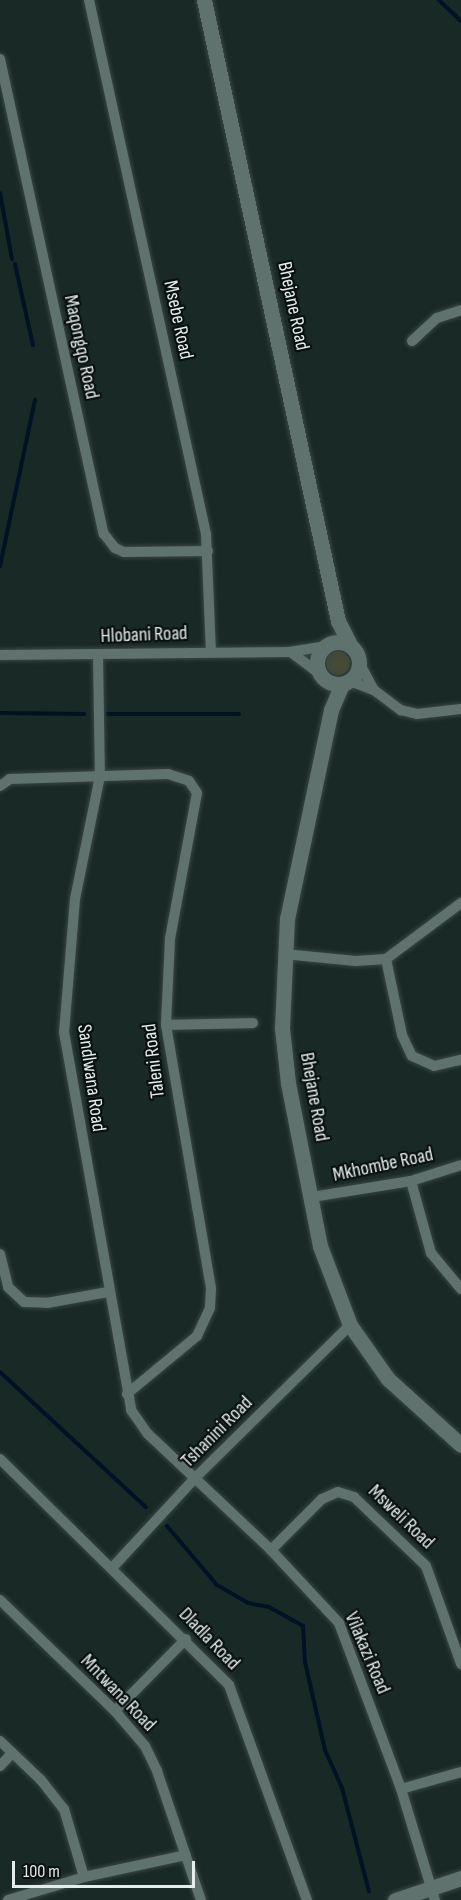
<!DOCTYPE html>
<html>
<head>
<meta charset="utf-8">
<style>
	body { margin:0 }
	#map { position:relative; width:461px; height:1900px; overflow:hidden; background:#192926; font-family:"Sofia Sans Condensed",sans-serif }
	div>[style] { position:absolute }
	.green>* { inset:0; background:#464a37 }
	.round { border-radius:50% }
	.stream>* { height:4px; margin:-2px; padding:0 2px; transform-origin:2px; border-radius:2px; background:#001223 }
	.roads { filter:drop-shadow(0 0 2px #3a4744) drop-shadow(0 0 2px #3a4744) }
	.street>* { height:10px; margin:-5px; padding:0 5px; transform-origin:5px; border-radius:5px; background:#60726e }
	.secondary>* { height:15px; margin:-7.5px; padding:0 7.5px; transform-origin:7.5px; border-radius:7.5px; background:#60726e }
	.secondary>.ring { margin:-7.5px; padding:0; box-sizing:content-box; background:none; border:15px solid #60726e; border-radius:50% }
	span { translate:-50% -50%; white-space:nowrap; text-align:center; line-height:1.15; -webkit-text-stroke:4.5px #09100f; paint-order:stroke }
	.street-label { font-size:20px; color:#e3edeb }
	.scale { position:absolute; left:12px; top:1861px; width:183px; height:27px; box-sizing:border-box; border:3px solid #e3edeb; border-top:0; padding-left:8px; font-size:18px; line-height:21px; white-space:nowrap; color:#e3edeb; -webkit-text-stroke:4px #09100f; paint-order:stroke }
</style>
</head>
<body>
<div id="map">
	<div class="green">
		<i class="round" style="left:326px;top:651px;width:24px;height:24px"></i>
	</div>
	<div class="stream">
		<i style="left:439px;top:0;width:30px;rotate:44deg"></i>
		<i style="left:0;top:193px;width:67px;rotate:79.7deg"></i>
		<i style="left:15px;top:264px;width:83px;rotate:77.5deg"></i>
		<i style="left:0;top:566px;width:170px;rotate:-78.1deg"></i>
		<i style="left:0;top:713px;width:84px;rotate:0.7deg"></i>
		<i style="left:107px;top:714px;width:132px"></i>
		<i style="left:0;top:1372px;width:199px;rotate:42.8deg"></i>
		<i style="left:167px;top:1526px;width:77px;rotate:49.7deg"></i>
		<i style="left:217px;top:1585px;width:36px;rotate:30deg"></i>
		<i style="left:248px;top:1603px;width:21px;rotate:11deg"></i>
		<i style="left:269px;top:1607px;width:39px;rotate:29deg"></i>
		<i style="left:303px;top:1626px;width:36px;rotate:87deg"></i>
		<i style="left:305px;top:1662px;width:90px;rotate:77.2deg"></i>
		<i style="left:325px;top:1750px;width:42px;rotate:65.9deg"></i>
		<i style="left:342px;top:1788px;width:107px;rotate:75.4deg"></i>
	</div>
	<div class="roads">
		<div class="street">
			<i style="left:89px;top:0;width:547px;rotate:77.64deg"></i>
			<i style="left:206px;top:534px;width:117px;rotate:87.6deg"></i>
			<i style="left:0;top:59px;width:486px;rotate:77.7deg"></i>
			<i style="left:104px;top:534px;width:18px;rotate:52deg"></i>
			<i style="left:115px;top:548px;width:10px;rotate:24deg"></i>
			<i style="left:124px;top:552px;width:84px;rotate:-0.7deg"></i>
			<i style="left:412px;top:341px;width:34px;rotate:-43deg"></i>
			<i style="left:437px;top:318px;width:25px;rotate:-18deg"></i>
			<i style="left:292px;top:653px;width:35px;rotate:37deg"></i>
			<i style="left:98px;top:654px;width:122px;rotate:89.1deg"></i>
			<i style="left:100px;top:776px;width:126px;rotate:101.5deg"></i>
			<i style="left:75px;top:899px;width:133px;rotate:94.7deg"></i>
			<i style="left:64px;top:1032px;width:384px;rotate:79.9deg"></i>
			<i style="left:131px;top:1410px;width:29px;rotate:55deg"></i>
			<i style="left:148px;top:1434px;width:169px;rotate:43.3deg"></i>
			<i style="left:271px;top:1550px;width:100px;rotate:47deg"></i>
			<i style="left:339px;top:1623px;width:177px;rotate:69.5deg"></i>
			<i style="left:401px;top:1789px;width:116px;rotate:73deg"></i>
			<i style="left:0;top:655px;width:289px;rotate:-0.6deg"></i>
			<i style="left:289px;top:652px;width:37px;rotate:-9deg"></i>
			<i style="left:359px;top:662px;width:32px;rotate:62deg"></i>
			<i style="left:350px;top:681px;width:26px;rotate:21deg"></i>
			<i style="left:374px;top:690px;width:34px;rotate:37deg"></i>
			<i style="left:401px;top:710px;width:16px;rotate:14deg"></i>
			<i style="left:417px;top:714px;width:44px;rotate:-6.5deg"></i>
			<i style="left:0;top:786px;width:12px;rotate:-35deg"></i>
			<i style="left:10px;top:779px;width:158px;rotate:-1.8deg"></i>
			<i style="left:168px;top:774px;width:22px;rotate:18deg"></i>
			<i style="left:189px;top:781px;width:14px;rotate:56deg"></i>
			<i style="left:197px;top:793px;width:148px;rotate:100.5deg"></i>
			<i style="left:170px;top:939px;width:86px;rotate:92.7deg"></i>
			<i style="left:166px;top:1025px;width:267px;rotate:80.3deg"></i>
			<i style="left:211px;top:1288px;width:20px;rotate:93deg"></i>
			<i style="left:210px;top:1308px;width:31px;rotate:115deg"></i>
			<i style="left:197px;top:1336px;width:91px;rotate:140.4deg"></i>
			<i style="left:284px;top:954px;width:72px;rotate:5.6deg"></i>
			<i style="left:356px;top:961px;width:30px;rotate:-4deg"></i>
			<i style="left:386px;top:959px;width:94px;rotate:-36.7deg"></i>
			<i style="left:386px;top:959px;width:78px;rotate:78.1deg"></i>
			<i style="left:402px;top:1035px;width:23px;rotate:65deg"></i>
			<i style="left:412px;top:1056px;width:24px;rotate:24deg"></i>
			<i style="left:434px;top:1066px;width:28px;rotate:-13deg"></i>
			<i style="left:166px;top:1025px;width:87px;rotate:-1.3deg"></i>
			<i style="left:411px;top:1181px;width:75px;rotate:74.5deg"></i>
			<i style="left:431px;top:1253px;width:47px;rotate:50.2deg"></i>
			<i style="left:312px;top:1197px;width:100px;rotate:-9.2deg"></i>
			<i style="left:411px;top:1181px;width:52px;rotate:-17.7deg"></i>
			<i style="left:0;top:1254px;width:34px;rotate:76deg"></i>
			<i style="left:8px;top:1287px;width:22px;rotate:43deg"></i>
			<i style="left:24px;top:1302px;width:23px;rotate:2deg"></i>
			<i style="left:47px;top:1303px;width:62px;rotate:-10.2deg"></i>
			<i style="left:0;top:1459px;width:322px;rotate:44.6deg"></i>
			<i style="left:229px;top:1685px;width:229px;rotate:70.1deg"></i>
			<i style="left:271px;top:1550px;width:72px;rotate:-45deg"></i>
			<i style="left:322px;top:1499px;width:17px;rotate:-24deg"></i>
			<i style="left:338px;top:1492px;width:17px;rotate:17deg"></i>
			<i style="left:354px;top:1497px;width:100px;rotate:43.8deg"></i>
			<i style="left:426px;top:1566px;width:104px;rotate:70.3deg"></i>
			<i style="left:112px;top:1568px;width:124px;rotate:-47.3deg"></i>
			<i style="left:196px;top:1477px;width:216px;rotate:-44.6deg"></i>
			<i style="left:0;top:1600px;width:160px;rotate:44deg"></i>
			<i style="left:115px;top:1711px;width:46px;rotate:49.4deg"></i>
			<i style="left:145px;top:1746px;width:28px;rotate:64deg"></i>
			<i style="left:157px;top:1771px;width:136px;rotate:71.2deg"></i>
			<i style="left:115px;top:1711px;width:101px;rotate:-45.4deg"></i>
			<i style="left:0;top:1741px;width:57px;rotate:43.6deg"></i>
			<i style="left:41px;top:1780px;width:37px;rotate:52deg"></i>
			<i style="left:64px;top:1809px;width:71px;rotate:73.6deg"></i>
			<i style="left:0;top:1766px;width:18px;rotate:-47deg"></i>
			<i style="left:401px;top:1789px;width:62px;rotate:-15.8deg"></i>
			<i style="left:8px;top:1900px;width:79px;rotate:-16.8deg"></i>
			<i style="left:84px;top:1877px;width:104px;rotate:-12.2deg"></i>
		</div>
		<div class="secondary">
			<i style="left:204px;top:0;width:635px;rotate:77.82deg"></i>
			<i style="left:338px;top:621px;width:28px;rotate:63deg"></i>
			<i class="ring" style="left:317px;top:642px;width:27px;height:27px"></i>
			<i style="left:342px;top:684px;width:28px;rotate:113deg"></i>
			<i style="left:331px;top:710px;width:213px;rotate:101.9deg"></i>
			<i style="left:287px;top:918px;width:110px;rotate:92.6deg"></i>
			<i style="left:282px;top:1028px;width:55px;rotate:83.8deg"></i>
			<i style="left:288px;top:1083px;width:166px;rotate:78.9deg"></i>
			<i style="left:320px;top:1246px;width:85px;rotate:69.2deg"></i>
			<i style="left:350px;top:1325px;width:66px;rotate:54.9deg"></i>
			<i style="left:388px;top:1379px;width:98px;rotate:42.1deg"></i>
			<i style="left:395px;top:1900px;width:70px;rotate:-18.4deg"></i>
		</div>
	</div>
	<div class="street-label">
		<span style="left:293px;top:306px;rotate:78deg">Bhejane Road</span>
		<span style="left:178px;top:320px;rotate:78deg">Msebe Road</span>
		<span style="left:81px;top:347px;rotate:78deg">Maqongqo Road</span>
		<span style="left:144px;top:635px;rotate:-2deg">Hlobani Road</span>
		<span style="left:154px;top:1061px;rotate:-97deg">Taleni Road</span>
		<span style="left:91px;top:1078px;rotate:82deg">Sandlwana Road</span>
		<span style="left:314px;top:1097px;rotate:80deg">Bhejane Road</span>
		<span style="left:383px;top:1165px;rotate:-12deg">Mkhombe Road</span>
		<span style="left:217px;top:1432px;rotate:-45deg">Tshanini Road</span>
		<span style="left:401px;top:1517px;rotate:44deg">Msweli Road</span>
		<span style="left:209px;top:1639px;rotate:46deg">Dladla Road</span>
		<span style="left:367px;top:1653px;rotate:67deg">Vilakazi Road</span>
		<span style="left:118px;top:1693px;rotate:46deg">Mntwana Road</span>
	</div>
	<div class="scale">100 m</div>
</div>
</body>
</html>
